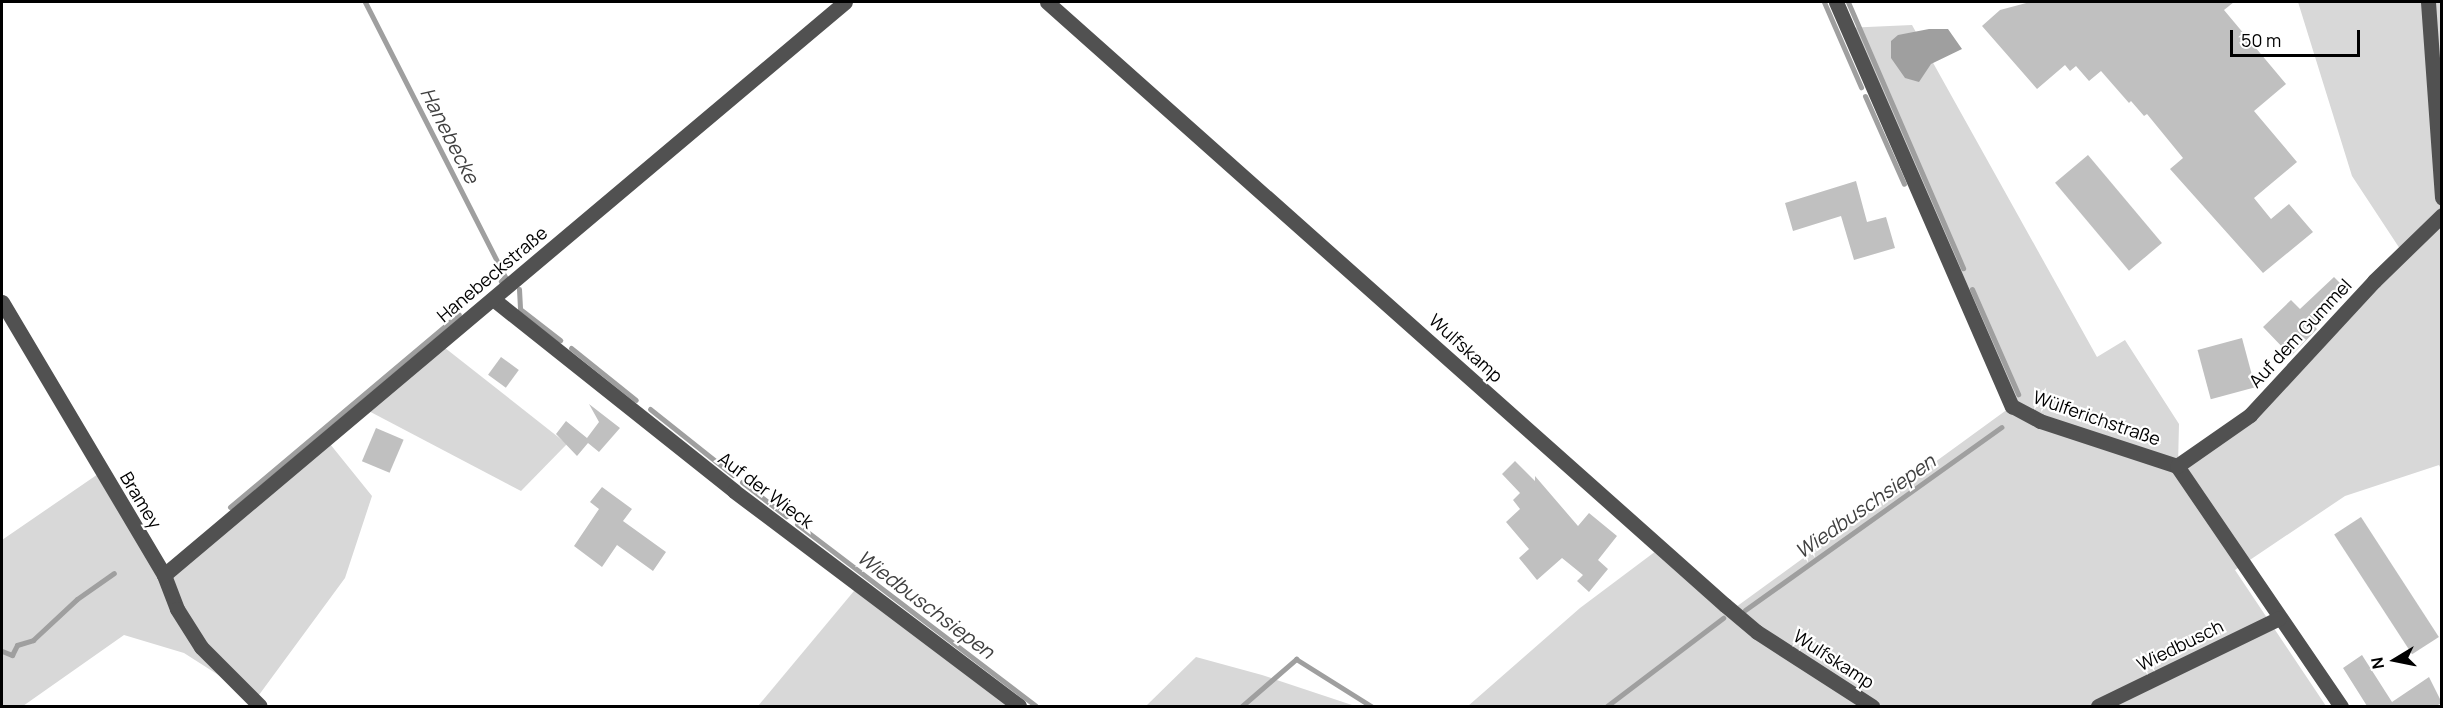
<!DOCTYPE html>
<html>
<head>
<meta charset="utf-8">
<style>
	body { margin:0 }
	#map { position:relative; width:2443px; height:708px; overflow:hidden; background:#fff; font-family:Manrope,sans-serif }
	div>[style] { position:absolute }
	.green>* { inset:0; background:#d8d8d8 }
	.water>* { inset:0; background:#9f9f9f }
	.stream>* { height:5px; margin:-2.5px; padding:0 2.5px; transform-origin:2.5px; border-radius:2.5px; background:#9f9f9f }
	.building>* { inset:0; background:#c0c0c0; transform-origin:0 0 }
	.minor>* { height:15px; margin:-7.5px; padding:0 7.5px; transform-origin:7.5px; border-radius:7.5px; background:#515151 }
	span { translate:-50% -50%; white-space:nowrap; text-align:center; line-height:1.15; -webkit-text-stroke:4.5px #fff; paint-order:stroke }
	.street-label { font-size:18px; color:#000 }
	.water-label { font-size:20px; color:#404040; font-style:italic }
	.frame { position:absolute; inset:0; border:3px solid #000; pointer-events:none }
	.north { position:absolute; left:2365px; top:630px; width:60px; height:60px; -webkit-text-stroke:4px #fff; paint-order:stroke; rotate:260deg; font-size:16px; font-weight:700; line-height:24px; text-align:center; color:#000 }
	.north::after { content:''; display:block; margin:auto; width:21px; height:27px; background:#000; clip-path:polygon(50% 0,100% 100%,50% 72%,0 100%) }
	.scale { position:absolute; left:2230px; top:30px; width:130px; height:27px; box-sizing:border-box; border:3px solid #000; border-top:0; padding-left:8px; font-size:18px; line-height:21px; white-space:nowrap; color:#000; -webkit-text-stroke:4px #fff; paint-order:stroke }
</style>
</head>
<body>
<div id="map">
	<div class="green">
		<i style="clip-path:polygon(2298px 2px,2441px 2px,2441px 469px,2439px 465px,2345px 496px,2235px 570px,2326px 706px,1468px 706px,1580px 608px,1656px 551px,1736px 607px,2012px 406px,1845px 28px,1912px 25px,2097px 357px,2125px 340px,2179px 424px,2178px 465px,2250px 415px,2402px 252px,2352px 176px)"></i>
		<i style="clip-path:polygon(440px 344px,567px 444px,521px 491px,363px 408px)"></i>
		<i style="clip-path:polygon(326px 439px,372px 496px,345px 578px,256px 699px,184px 653px,124px 635px,23px 706px,2px 706px,2px 540px,101px 472px,164px 575px)"></i>
		<i style="clip-path:polygon(859px 585px,1019px 706px,758px 706px)"></i>
		<i style="clip-path:polygon(1196px 657px,1262px 675px,1355px 706px,1146px 706px)"></i>
	</div>
	<div class="water">
		<i style="clip-path:polygon(1929px 29px,1948px 29px,1962px 49px,1931px 64px,1919px 82px,1905px 78px,1891px 58px,1891px 41px,1898px 35px)"></i>
	</div>
	<div class="stream">
		<i style="left:365px;top:2px;width:309px;rotate:63deg"></i>
		<i style="left:505px;top:277px;width:6px;rotate:135deg"></i>
		<i style="left:1824px;top:2px;width:93px;rotate:66.5deg"></i>
		<i style="left:1848px;top:2px;width:290px;rotate:66.6deg"></i>
		<i style="left:1865px;top:96px;width:96px;rotate:66.1deg"></i>
		<i style="left:519px;top:289px;width:20px;rotate:87deg"></i>
		<i style="left:520px;top:309px;width:51px;rotate:37.8deg"></i>
		<i style="left:1972px;top:289px;width:115px;rotate:66.3deg"></i>
		<i style="left:571px;top:348px;width:83px;rotate:38.7deg"></i>
		<i style="left:650px;top:409px;width:106px;rotate:38.5deg"></i>
		<i style="left:742px;top:482px;width:56px;rotate:37.7deg"></i>
		<i style="left:230px;top:507px;width:299px;rotate:-40.1deg"></i>
		<i style="left:797px;top:524px;width:300px;rotate:37.3deg"></i>
		<i style="left:1745px;top:610px;width:315px;rotate:-35.5deg"></i>
		<i style="left:2px;top:651px;width:11px;rotate:22deg"></i>
		<i style="left:12px;top:655px;width:11px;rotate:-63deg"></i>
		<i style="left:17px;top:645px;width:17px;rotate:-17deg"></i>
		<i style="left:33px;top:640px;width:60px;rotate:-43deg"></i>
		<i style="left:77px;top:599px;width:45px;rotate:-35.1deg"></i>
		<i style="left:1242px;top:706px;width:72px;rotate:-41deg"></i>
		<i style="left:1296px;top:659px;width:89px;rotate:32.1deg"></i>
		<i style="left:1607px;top:706px;width:146px;rotate:-37.2deg"></i>
	</div>
	<div class="building">
		<i style="clip-path:polygon(2030px 2px,2234px 2px,2224px 10px,2286px 84px,2254px 111px,2297px 162px,2254px 198px,2271px 219px,2289px 204px,2313px 232px,2263px 273px,2170px 169px,2183px 158px,2147px 114px,2144px 116px,2131px 101px,2129px 103px,2101px 71px,2089px 81px,2076px 66px,2070px 71px,2065px 65px,2037px 89px,1982px 26px,2000px 10px)"></i>
		<i style="left:2088px;top:155px;width:115px;height:43px;rotate:50deg"></i>
		<i style="clip-path:polygon(1856px 181px,1867px 222px,1886px 217px,1895px 248px,1854px 260px,1841px 216px,1793px 231px,1785px 203px)"></i>
		<i style="clip-path:polygon(2334px 277px,2349px 292px,2314px 326px,2317px 329px,2291px 356px,2263px 327px,2291px 300px,2300px 309px)"></i>
		<i style="left:2242px;top:338px;width:51px;height:46px;rotate:75deg"></i>
		<i style="left:501px;top:357px;width:22px;height:22px;rotate:36deg"></i>
		<i style="clip-path:polygon(589px 404px,620px 428px,599px 452px,588px 443px,577px 456px,556px 434px,566px 421px,587px 438px,599px 422px)"></i>
		<i style="left:376px;top:428px;width:30px;height:36px;rotate:23deg"></i>
		<i style="clip-path:polygon(1515px 461px,1535px 481px,1535px 476px,1578px 526px,1589px 513px,1617px 536px,1598px 560px,1608px 569px,1589px 592px,1577px 581px,1583px 575px,1562px 558px,1537px 580px,1519px 558px,1529px 549px,1506px 522px,1520px 509px,1513px 500px,1520px 493px,1502px 474px)"></i>
		<i style="clip-path:polygon(602px 487px,632px 509px,623px 521px,666px 552px,653px 571px,617px 545px,602px 567px,574px 546px,599px 509px,590px 502px)"></i>
		<i style="left:2361px;top:517px;width:143px;height:32px;rotate:57deg"></i>
		<i style="clip-path:polygon(2362px 655px,2392px 702px,2429px 677px,2442px 703px,2436px 706px,2367px 706px,2343px 668px)"></i>
	</div>
	<div class="minor">
		<i style="left:1047px;top:2px;width:907px;rotate:41.65deg"></i>
		<i style="left:1725px;top:605px;width:42px;rotate:40.2deg"></i>
		<i style="left:1757px;top:632px;width:137px;rotate:32.8deg"></i>
		<i style="left:1836px;top:2px;width:441px;rotate:66.5deg"></i>
		<i style="left:2012px;top:406px;width:32px;rotate:28deg"></i>
		<i style="left:2040px;top:421px;width:144px;rotate:18.2deg"></i>
		<i style="left:2177px;top:466px;width:291px;rotate:55.7deg"></i>
		<i style="left:2428px;top:2px;width:196px;rotate:85.9deg"></i>
		<i style="left:493px;top:299px;width:308px;rotate:38.5deg"></i>
		<i style="left:734px;top:491px;width:357px;rotate:37deg"></i>
		<i style="left:2px;top:302px;width:317px;rotate:59.3deg"></i>
		<i style="left:164px;top:575px;width:36px;rotate:69deg"></i>
		<i style="left:177px;top:609px;width:45px;rotate:57.7deg"></i>
		<i style="left:201px;top:647px;width:83px;rotate:45deg"></i>
		<i style="left:2177px;top:466px;width:89px;rotate:-34.9deg"></i>
		<i style="left:2250px;top:415px;width:183px;rotate:-47.2deg"></i>
		<i style="left:2374px;top:281px;width:95px;rotate:-44.1deg"></i>
		<i style="left:164px;top:575px;width:890px;rotate:-40.08deg"></i>
		<i style="left:2098px;top:706px;width:201px;rotate:-25.9deg"></i>
	</div>
	<div class="street-label">
		<span style="left:492px;top:274px;rotate:-40deg">Hanebeckstraße</span>
		<span style="left:2300px;top:333px;rotate:-47deg">Auf dem Gummel</span>
		<span style="left:1466px;top:348px;rotate:42deg">Wulfskamp</span>
		<span style="left:2097px;top:418px;rotate:19deg">Wülferichstraße</span>
		<span style="left:766px;top:490px;rotate:37deg">Auf der Wieck</span>
		<span style="left:141px;top:500px;rotate:59deg">Bramey</span>
		<span style="left:2180px;top:645px;rotate:-26deg">Wiedbusch</span>
		<span style="left:1834px;top:659px;rotate:33deg">Wulfskamp</span>
	</div>
	<div class="water-label">
		<span style="left:450px;top:135px;rotate:63deg">Hanebecke</span>
		<span style="left:1865px;top:506px;rotate:-35deg">Wiedbuschsiepen</span>
		<span style="left:926px;top:604px;rotate:37deg">Wiedbuschsiepen</span>
	</div>
	<div class="frame"></div>
	<div class="north">N</div>
	<div class="scale">50 m</div>
</div>
</body>
</html>
